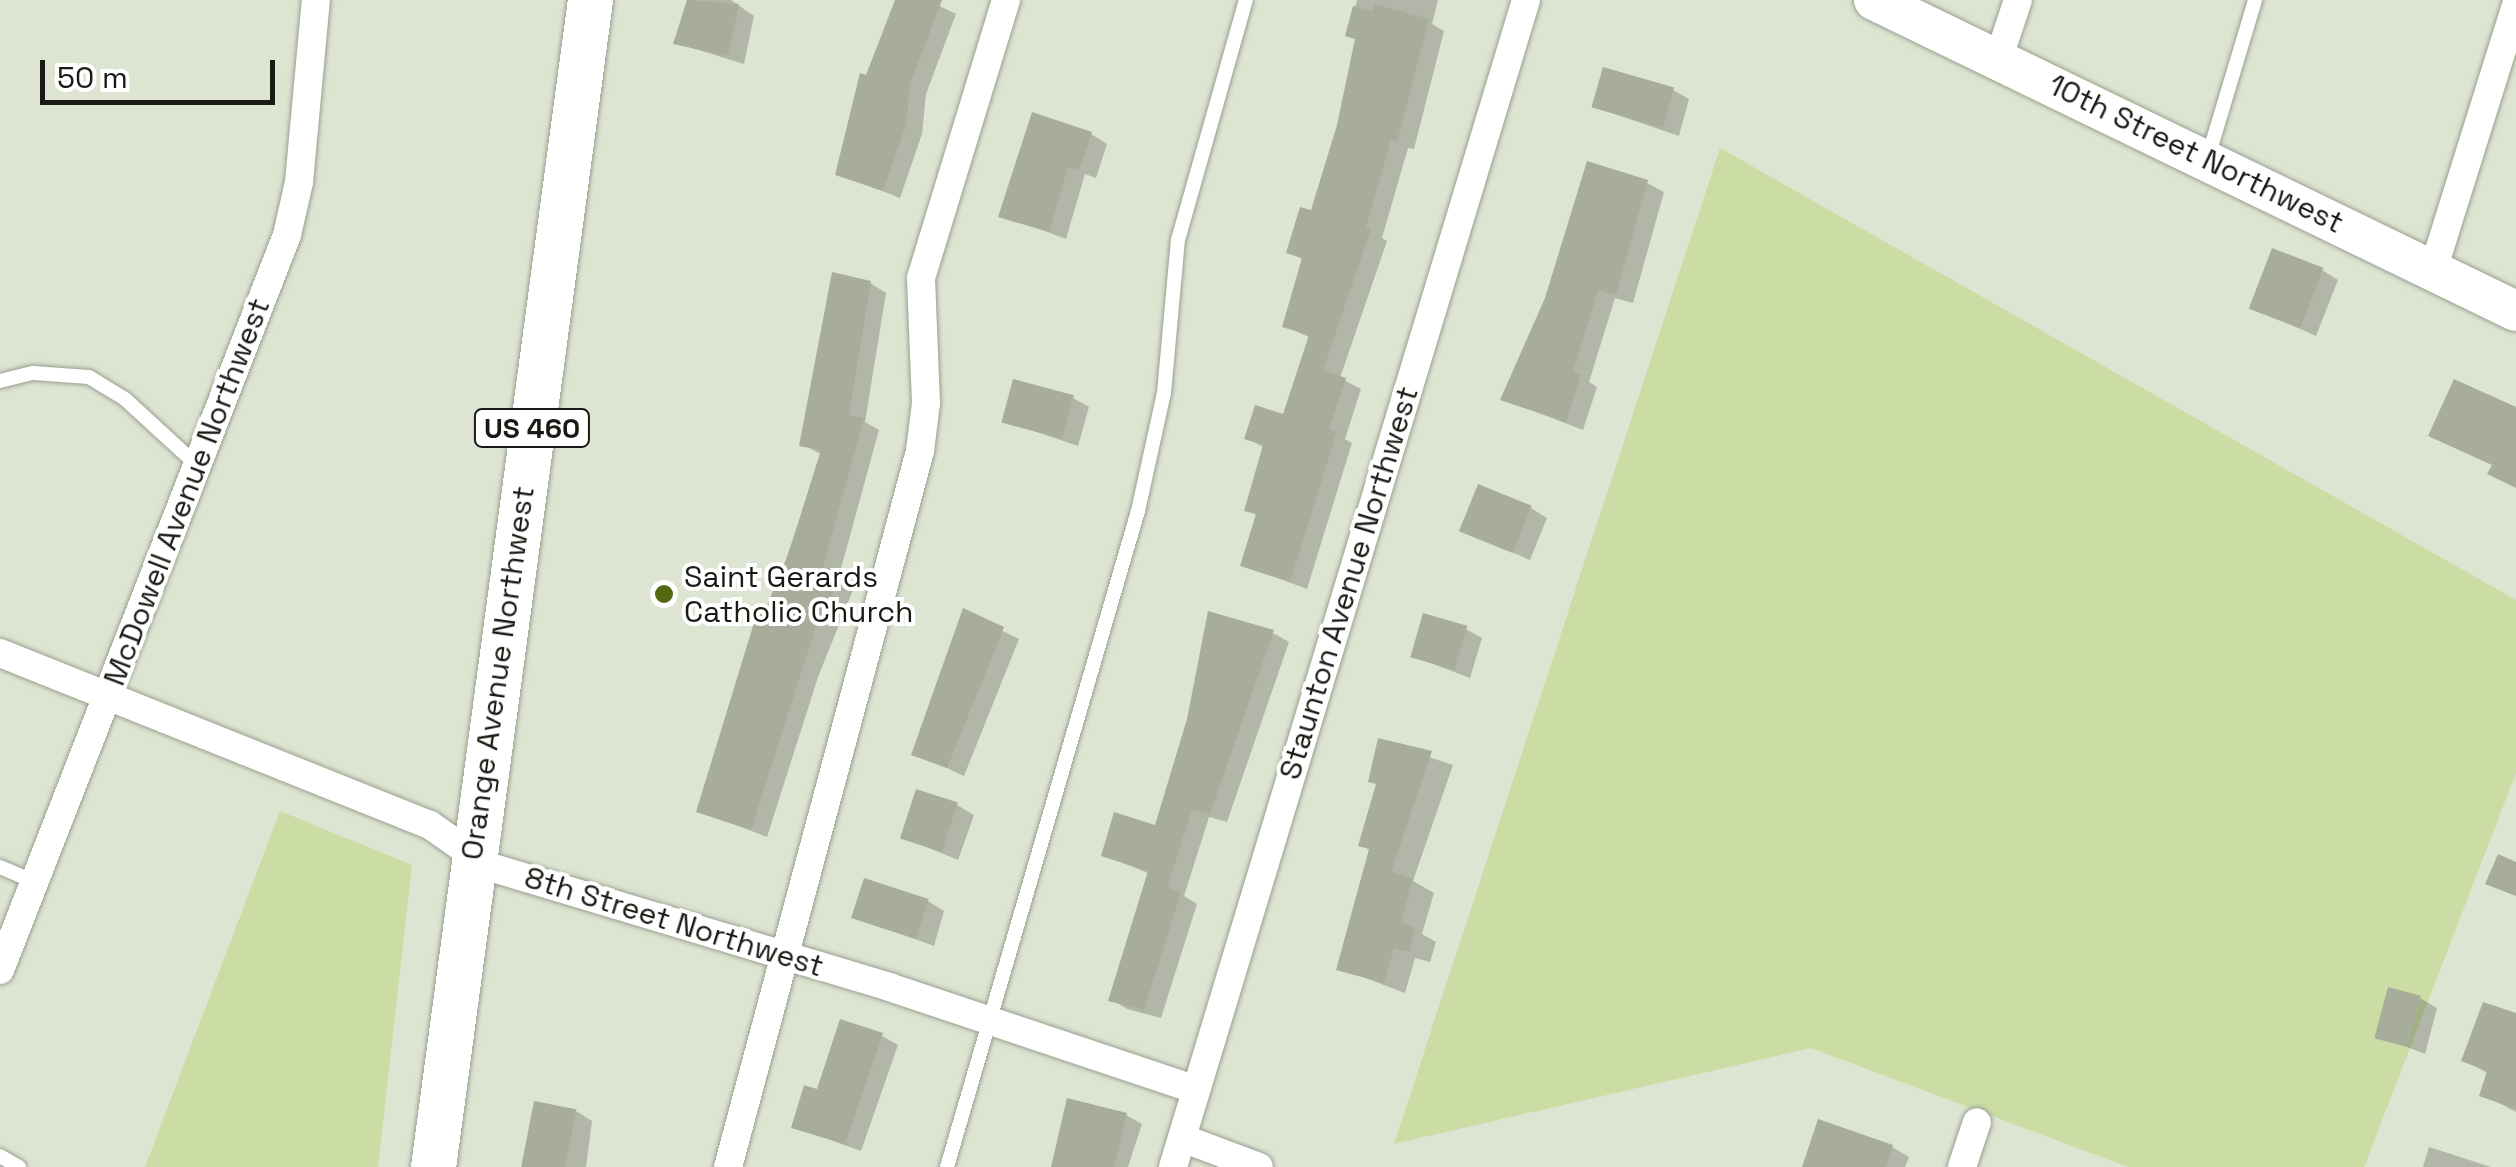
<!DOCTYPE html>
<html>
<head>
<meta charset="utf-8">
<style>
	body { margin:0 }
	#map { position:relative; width:2516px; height:1167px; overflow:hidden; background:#dee4d2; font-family:"Space Grotesk",sans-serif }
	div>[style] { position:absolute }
	.green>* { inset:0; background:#cbdca5 }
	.shadow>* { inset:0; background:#0003 }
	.building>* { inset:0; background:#a7ac9b; transform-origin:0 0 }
	.roads { filter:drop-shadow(0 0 2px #9aa08f) drop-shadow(0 0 2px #9aa08f) }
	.service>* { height:14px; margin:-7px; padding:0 7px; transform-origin:7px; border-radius:7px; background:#fff }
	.minor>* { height:28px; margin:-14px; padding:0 14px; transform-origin:14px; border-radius:14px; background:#fff }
	.secondary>* { height:40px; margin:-20px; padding:0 20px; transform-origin:20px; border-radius:20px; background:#fff }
	.primary>* { height:45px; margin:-22.5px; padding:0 22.5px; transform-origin:22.5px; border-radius:22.5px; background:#fff }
	.dots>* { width:28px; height:28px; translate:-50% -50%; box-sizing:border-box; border:5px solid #fff; border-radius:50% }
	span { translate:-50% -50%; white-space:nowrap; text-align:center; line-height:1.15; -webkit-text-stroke:8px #fff; paint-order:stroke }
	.shield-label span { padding:2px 8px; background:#fff; border:2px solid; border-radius:8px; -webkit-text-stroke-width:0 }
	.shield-label { font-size:28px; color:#181a13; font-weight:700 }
	.street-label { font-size:30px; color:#181a13 }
	.poi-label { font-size:30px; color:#181a13 }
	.left { translate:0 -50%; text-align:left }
	.scale { position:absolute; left:40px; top:60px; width:235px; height:45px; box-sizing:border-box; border:5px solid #181a13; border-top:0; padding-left:12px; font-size:30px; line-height:35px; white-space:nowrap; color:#181a13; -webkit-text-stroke:8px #fff; paint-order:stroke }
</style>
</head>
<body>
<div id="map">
	<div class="green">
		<i style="clip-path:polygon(1720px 148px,2516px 600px,2516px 773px,2364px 1167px,2128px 1167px,1811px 1048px,1394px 1144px)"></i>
		<i style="clip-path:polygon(280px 811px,412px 865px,378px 1167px,145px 1167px)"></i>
	</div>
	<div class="shadow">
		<i style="clip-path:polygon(687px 0,731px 0,754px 16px,744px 64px,676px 43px)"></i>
		<i style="clip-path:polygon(898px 0,927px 0,956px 14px,926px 94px,922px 134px,900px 198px,838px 174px)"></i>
		<i style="clip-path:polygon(1357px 0,1438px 0,1432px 24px,1444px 31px,1414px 149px,1408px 148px,1382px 238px,1387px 241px,1340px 378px,1361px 389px,1345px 439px,1352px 443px,1307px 589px,1243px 565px,1258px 516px,1247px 510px,1265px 448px,1247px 438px,1285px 417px,1311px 338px,1285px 326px,1304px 260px,1289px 252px,1313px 213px,1339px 126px,1357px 40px,1348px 35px)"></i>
		<i style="clip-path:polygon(1673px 90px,1689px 99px,1679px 136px,1594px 107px)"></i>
		<i style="clip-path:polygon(1091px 134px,1107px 144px,1096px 178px,1085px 174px,1066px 239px,1002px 215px)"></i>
		<i style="clip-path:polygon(1647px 183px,1664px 192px,1633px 303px,1615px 298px,1589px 382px,1597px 387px,1583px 430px,1503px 399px)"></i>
		<i style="clip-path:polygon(2322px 270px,2338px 280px,2316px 336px,2252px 307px)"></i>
		<i style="clip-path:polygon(870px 283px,886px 293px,865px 422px,879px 430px,839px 576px,855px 585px,818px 677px,767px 837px,699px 811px,822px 455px,802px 444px)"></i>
		<i style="clip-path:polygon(1073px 398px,1089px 407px,1078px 446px,1004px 421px)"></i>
		<i style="clip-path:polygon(1531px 508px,1547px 518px,1530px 560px,1461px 530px)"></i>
		<i style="clip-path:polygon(964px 612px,1019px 639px,964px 776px,914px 753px)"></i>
		<i style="clip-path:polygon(1466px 629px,1482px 638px,1470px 678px,1412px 656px)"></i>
		<i style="clip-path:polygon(1273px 633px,1289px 642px,1227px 822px,1209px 817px,1184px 896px,1197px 904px,1161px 1018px,1127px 1009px,1111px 999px,1150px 874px,1104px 855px,1156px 828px)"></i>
		<i style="clip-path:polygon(1380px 741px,1453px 765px,1413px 881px,1434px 893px,1422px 934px,1436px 942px,1430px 962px,1415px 958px,1405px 993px,1339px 968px,1372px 851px,1361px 845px,1378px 785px)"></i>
		<i style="clip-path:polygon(957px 805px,974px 815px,958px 860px,902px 837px)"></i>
		<i style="clip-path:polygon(928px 901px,944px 911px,934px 946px,855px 917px)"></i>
		<i style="clip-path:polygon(2420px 998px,2437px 1008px,2425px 1054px,2378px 1036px)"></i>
		<i style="clip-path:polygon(2516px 1013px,2516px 1112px,2482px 1094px,2489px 1074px,2464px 1060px)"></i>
		<i style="clip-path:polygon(882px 1036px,898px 1045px,861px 1151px,794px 1127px,818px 1092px)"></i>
		<i style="clip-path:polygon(576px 1111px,592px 1121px,586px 1167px,525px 1167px)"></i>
		<i style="clip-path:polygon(1126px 1115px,1142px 1124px,1128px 1167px,1053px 1167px)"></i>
		<i style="clip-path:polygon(1820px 1122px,1892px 1147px,1909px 1157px,1905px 1167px,1805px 1167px)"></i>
		<i style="clip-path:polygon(2429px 1147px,2491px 1167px,2423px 1167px)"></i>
	</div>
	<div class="building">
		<i style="clip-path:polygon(687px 0,739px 4px,728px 56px,673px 44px)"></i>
		<i style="clip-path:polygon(895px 0,942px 0,910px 84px,906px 124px,883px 191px,835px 175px,860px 73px,866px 75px)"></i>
		<i style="clip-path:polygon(1374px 4px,1429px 19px,1397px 142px,1391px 140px,1366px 227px,1371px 229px,1323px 370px,1346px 378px,1329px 429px,1337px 431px,1290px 582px,1240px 566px,1256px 514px,1244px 511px,1263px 445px,1244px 439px,1255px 405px,1283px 414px,1309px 335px,1282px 327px,1302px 258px,1286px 253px,1300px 207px,1311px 210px,1337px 125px,1355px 39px,1345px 36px,1353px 6px,1373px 11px)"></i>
		<i style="left:1603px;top:67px;width:74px;height:42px;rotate:16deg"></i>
		<i style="clip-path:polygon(1032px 112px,1092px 132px,1079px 170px,1068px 167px,1049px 232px,998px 217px)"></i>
		<i style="clip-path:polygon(1587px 161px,1648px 180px,1616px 295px,1598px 290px,1573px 372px,1581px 375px,1566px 422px,1500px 400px,1545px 298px)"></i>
		<i style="left:2272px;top:248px;width:55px;height:65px;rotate:21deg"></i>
		<i style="clip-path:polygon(832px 272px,871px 281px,849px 415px,864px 418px,823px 567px,840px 573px,828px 606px,823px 604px,751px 830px,696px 812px,757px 613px,763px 615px,788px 555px,821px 450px,799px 446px)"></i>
		<i style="left:1013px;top:379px;width:63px;height:45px;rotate:15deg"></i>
		<i style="clip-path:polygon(2454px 379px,2516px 407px,2516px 488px,2487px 474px,2492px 465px,2428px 436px)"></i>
		<i style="left:1478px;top:484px;width:58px;height:51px;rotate:22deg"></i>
		<i style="clip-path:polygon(963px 608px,1004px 627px,947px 768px,911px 755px)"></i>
		<i style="clip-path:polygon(1208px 611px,1274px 630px,1210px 814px,1192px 809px,1167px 888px,1181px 892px,1144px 1010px,1108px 1001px,1148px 871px,1101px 856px,1114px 812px,1155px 825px,1187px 719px)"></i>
		<i style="left:1423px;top:613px;width:46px;height:46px;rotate:16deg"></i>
		<i style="clip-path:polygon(1378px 738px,1432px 751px,1391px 872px,1413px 879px,1401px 923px,1415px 927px,1409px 952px,1394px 948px,1384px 983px,1336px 970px,1369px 849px,1358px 846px,1376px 784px,1368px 782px)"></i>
		<i style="left:916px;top:789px;width:44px;height:52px;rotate:18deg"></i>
		<i style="clip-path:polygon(2498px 854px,2516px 862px,2516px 896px,2485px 884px)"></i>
		<i style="left:864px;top:878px;width:68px;height:42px;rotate:18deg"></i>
		<i style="left:2388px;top:987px;width:34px;height:53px;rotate:15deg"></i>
		<i style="clip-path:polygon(2483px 1002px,2516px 1013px,2516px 1109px,2479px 1096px,2487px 1071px,2461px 1061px)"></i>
		<i style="clip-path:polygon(840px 1019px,883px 1033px,845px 1144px,791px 1128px,804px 1085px,817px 1089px)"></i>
		<i style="clip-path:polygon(1067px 1098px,1127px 1113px,1114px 1167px,1051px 1167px)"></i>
		<i style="left:534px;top:1101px;width:43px;height:67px;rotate:11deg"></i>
		<i style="clip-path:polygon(1818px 1119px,1893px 1145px,1886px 1167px,1802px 1167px)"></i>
	</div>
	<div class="roads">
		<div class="service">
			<i style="left:2208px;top:157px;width:164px;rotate:-73.3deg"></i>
			<i style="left:0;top:381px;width:34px;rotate:-14deg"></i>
			<i style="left:33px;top:373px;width:56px;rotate:4.1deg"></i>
			<i style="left:89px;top:377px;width:42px;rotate:31.4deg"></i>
			<i style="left:125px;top:399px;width:99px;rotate:42.5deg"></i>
			<i style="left:0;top:867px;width:39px;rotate:23deg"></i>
			<i style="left:0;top:1156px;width:22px;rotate:30deg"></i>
			<i style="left:947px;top:1167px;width:683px;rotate:-73.77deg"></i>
			<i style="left:1138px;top:511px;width:121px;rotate:-77.6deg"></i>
			<i style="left:1164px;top:393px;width:154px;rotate:-84.8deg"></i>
			<i style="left:1178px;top:240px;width:249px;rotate:-74.2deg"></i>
		</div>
		<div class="minor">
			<i style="left:1999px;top:57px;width:60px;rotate:-71.6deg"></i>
			<i style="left:2433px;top:270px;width:278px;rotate:-72.6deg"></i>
			<i style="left:0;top:653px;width:463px;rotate:21.8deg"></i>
			<i style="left:430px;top:825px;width:73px;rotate:35deg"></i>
			<i style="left:490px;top:867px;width:417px;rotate:16.7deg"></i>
			<i style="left:889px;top:987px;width:324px;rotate:18.5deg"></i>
			<i style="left:0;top:970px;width:789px;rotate:-68.67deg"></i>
			<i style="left:287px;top:235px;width:54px;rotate:-77.2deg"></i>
			<i style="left:299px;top:182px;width:183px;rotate:-84.7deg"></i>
			<i style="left:1182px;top:1138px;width:82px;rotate:20.6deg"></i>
			<i style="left:728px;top:1167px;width:741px;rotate:-74.99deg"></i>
			<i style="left:920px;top:451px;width:48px;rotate:-82.9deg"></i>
			<i style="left:926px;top:403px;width:125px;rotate:-92.3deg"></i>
			<i style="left:921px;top:278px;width:291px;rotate:-73deg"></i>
			<i style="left:1173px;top:1167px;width:1219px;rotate:-73.17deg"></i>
			<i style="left:1962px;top:1167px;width:47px;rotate:-71.6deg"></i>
		</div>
		<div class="secondary">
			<i style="left:1874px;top:0;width:713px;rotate:25.85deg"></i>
		</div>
		<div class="primary">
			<i style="left:433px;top:1167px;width:1178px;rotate:-82.34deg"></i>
		</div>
	</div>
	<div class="dots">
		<i style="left:664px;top:594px;background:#536610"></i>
	</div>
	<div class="shield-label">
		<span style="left:532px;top:428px">US 460</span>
	</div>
	<div class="street-label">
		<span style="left:2196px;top:154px;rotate:26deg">10th Street Northwest</span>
		<span style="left:187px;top:492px;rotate:-69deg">McDowell Avenue Northwest</span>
		<span style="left:1349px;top:583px;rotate:-73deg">Staunton Avenue Northwest</span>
		<span style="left:498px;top:673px;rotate:-82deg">Orange Avenue Northwest</span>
		<span style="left:674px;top:922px;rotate:17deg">8th Street Northwest</span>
	</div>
	<div class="poi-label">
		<span class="left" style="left:684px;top:594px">Saint Gerards<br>Catholic Church</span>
	</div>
	<div class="scale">50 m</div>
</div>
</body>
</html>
